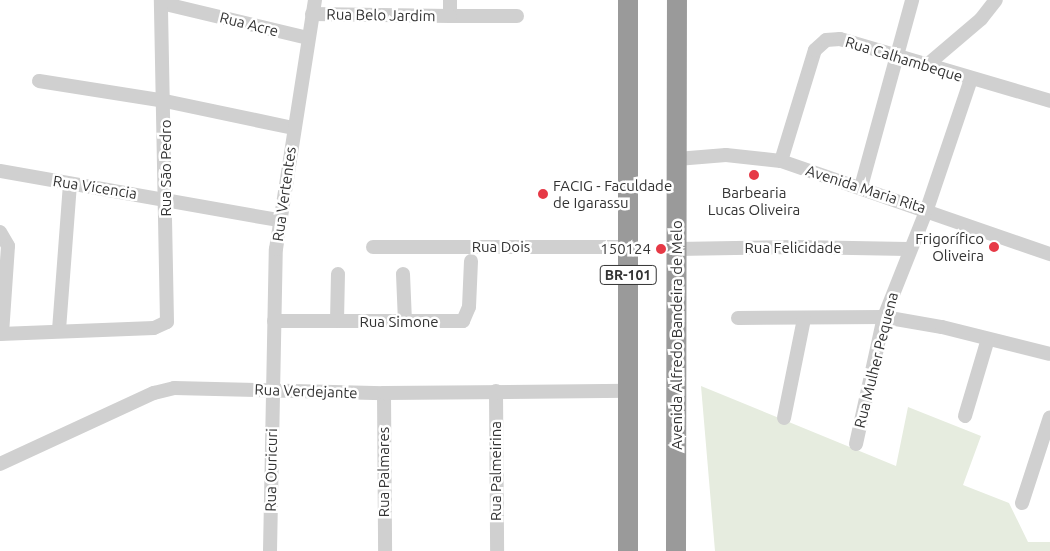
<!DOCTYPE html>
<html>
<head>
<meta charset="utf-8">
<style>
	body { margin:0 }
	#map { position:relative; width:1050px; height:551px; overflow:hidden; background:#fff; font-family:Ubuntu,sans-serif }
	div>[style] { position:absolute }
	.green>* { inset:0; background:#e6ecdf }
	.minor>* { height:14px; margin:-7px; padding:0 7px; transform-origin:7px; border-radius:7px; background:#d0d0d0 }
	.highway>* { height:20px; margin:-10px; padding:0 10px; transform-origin:10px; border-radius:10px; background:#9a9a9a }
	.dots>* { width:14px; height:14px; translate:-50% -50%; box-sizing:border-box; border:2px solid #fff; border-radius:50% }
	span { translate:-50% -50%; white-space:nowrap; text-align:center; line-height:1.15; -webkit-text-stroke:5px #fff; paint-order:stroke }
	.shield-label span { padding:1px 4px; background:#fff; border:1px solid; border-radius:4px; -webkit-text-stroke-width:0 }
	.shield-label { font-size:14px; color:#333; font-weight:700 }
	.street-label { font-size:15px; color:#333 }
	.poi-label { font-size:15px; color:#333 }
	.left { translate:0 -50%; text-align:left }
	.right { translate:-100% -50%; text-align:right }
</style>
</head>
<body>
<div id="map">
	<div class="green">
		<i style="clip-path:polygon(701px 386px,896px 466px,908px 407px,981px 436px,963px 485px,1009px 503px,1028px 542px,1050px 542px,1050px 551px,715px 551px)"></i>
	</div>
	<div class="minor">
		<i style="left:450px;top:0;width:16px;rotate:90deg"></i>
		<i style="left:450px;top:16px;width:67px"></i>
		<i style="left:161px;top:3px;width:151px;rotate:13.4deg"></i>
		<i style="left:312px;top:14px;width:138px;rotate:0.8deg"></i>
		<i style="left:927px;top:65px;width:71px;rotate:-40.4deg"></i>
		<i style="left:981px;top:19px;width:24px;rotate:-52deg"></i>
		<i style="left:39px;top:81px;width:128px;rotate:9deg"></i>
		<i style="left:165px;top:101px;width:131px;rotate:11.9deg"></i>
		<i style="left:677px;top:159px;width:49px;rotate:-4.7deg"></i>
		<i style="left:726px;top:155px;width:55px;rotate:6.2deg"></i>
		<i style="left:781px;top:161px;width:285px;rotate:19.1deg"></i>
		<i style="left:781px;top:161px;width:116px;rotate:-73deg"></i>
		<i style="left:815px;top:50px;width:15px;rotate:-42deg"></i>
		<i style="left:826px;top:40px;width:14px;rotate:-4deg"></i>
		<i style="left:840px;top:39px;width:219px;rotate:16.4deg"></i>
		<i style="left:0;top:171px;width:282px;rotate:10deg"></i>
		<i style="left:861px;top:187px;width:194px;rotate:-74.7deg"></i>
		<i style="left:0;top:232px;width:16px;rotate:60deg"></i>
		<i style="left:8px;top:246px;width:88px;rotate:93.9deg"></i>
		<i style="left:373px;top:247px;width:255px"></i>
		<i style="left:677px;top:249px;width:120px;rotate:-1deg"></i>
		<i style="left:797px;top:247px;width:111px;rotate:1deg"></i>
		<i style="left:403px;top:274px;width:48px;rotate:87.6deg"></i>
		<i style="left:738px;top:318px;width:146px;rotate:-0.4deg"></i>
		<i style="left:884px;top:317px;width:59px;rotate:9.8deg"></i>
		<i style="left:942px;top:327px;width:111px;rotate:14deg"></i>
		<i style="left:274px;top:321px;width:189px"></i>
		<i style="left:463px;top:321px;width:15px;rotate:-67deg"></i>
		<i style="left:469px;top:307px;width:46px;rotate:-87.5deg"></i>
		<i style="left:337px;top:321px;width:47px;rotate:-88.8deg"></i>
		<i style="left:59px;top:330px;width:146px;rotate:-85.7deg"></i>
		<i style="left:0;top:334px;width:154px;rotate:-2.2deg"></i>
		<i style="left:154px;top:328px;width:14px;rotate:-25deg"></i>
		<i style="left:167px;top:322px;width:322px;rotate:-91.1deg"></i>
		<i style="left:496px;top:391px;width:160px;rotate:89.6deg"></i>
		<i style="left:384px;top:393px;width:158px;rotate:89.6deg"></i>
		<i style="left:965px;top:416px;width:80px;rotate:-73.4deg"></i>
		<i style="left:784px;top:418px;width:101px;rotate:-78.6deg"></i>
		<i style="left:856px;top:444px;width:130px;rotate:-77.6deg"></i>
		<i style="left:884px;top:317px;width:116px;rotate:-68.3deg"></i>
		<i style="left:927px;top:209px;width:137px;rotate:-71.3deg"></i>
		<i style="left:0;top:464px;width:170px;rotate:-24.8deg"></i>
		<i style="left:154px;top:393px;width:21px;rotate:-14deg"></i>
		<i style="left:174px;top:388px;width:210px;rotate:1.4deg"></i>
		<i style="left:384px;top:393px;width:245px;rotate:-0.5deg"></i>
		<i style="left:1022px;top:503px;width:90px;rotate:-72deg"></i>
		<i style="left:270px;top:551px;width:302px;rotate:-88.9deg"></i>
		<i style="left:276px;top:249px;width:252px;rotate:-81.1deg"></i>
	</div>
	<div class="highway">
		<i style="left:628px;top:0;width:551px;rotate:90deg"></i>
		<i style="left:676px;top:551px;width:551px;rotate:-89.9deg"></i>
	</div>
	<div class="dots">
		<i style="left:754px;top:175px;background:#e63946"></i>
		<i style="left:543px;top:194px;background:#e63946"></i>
		<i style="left:994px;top:247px;background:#e63946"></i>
		<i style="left:661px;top:249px;background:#e63946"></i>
	</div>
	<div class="shield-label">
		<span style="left:628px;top:275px">BR-101</span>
	</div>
	<div class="street-label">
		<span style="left:381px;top:15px;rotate:1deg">Rua Belo Jardim</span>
		<span style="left:249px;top:24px;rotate:14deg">Rua Acre</span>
		<span style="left:904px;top:59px;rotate:17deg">Rua Calhambeque</span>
		<span style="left:166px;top:168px;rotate:-90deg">Rua São Pedro</span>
		<span style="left:95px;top:187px;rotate:9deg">Rua Vicencia</span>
		<span style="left:866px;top:189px;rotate:18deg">Avenida Maria Rita</span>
		<span style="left:284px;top:194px;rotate:-82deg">Rua Vertentes</span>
		<span style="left:501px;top:247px">Rua Dois</span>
		<span style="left:793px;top:248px">Rua Felicidade</span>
		<span style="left:399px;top:322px">Rua Simone</span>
		<span style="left:677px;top:335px;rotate:-90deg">Avenida Alfredo Bandeira de Melo</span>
		<span style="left:876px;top:360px;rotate:-76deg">Rua Mulher Pequena</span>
		<span style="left:306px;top:391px;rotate:2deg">Rua Verdejante</span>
		<span style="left:271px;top:470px;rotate:-89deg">Rua Ouricuri</span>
		<span style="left:496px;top:471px;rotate:-90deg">Rua Palmeirina</span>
		<span style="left:384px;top:472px;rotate:-90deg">Rua Palmares</span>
	</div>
	<div class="poi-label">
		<span class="left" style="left:553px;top:194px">FACIG - Faculdade<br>de Igarassu</span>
		<span style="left:754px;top:201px">Barbearia<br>Lucas Oliveira</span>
		<span class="right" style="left:984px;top:247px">Frigorífico<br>Oliveira</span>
		<span class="right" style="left:651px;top:249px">150124</span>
	</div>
</div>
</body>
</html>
